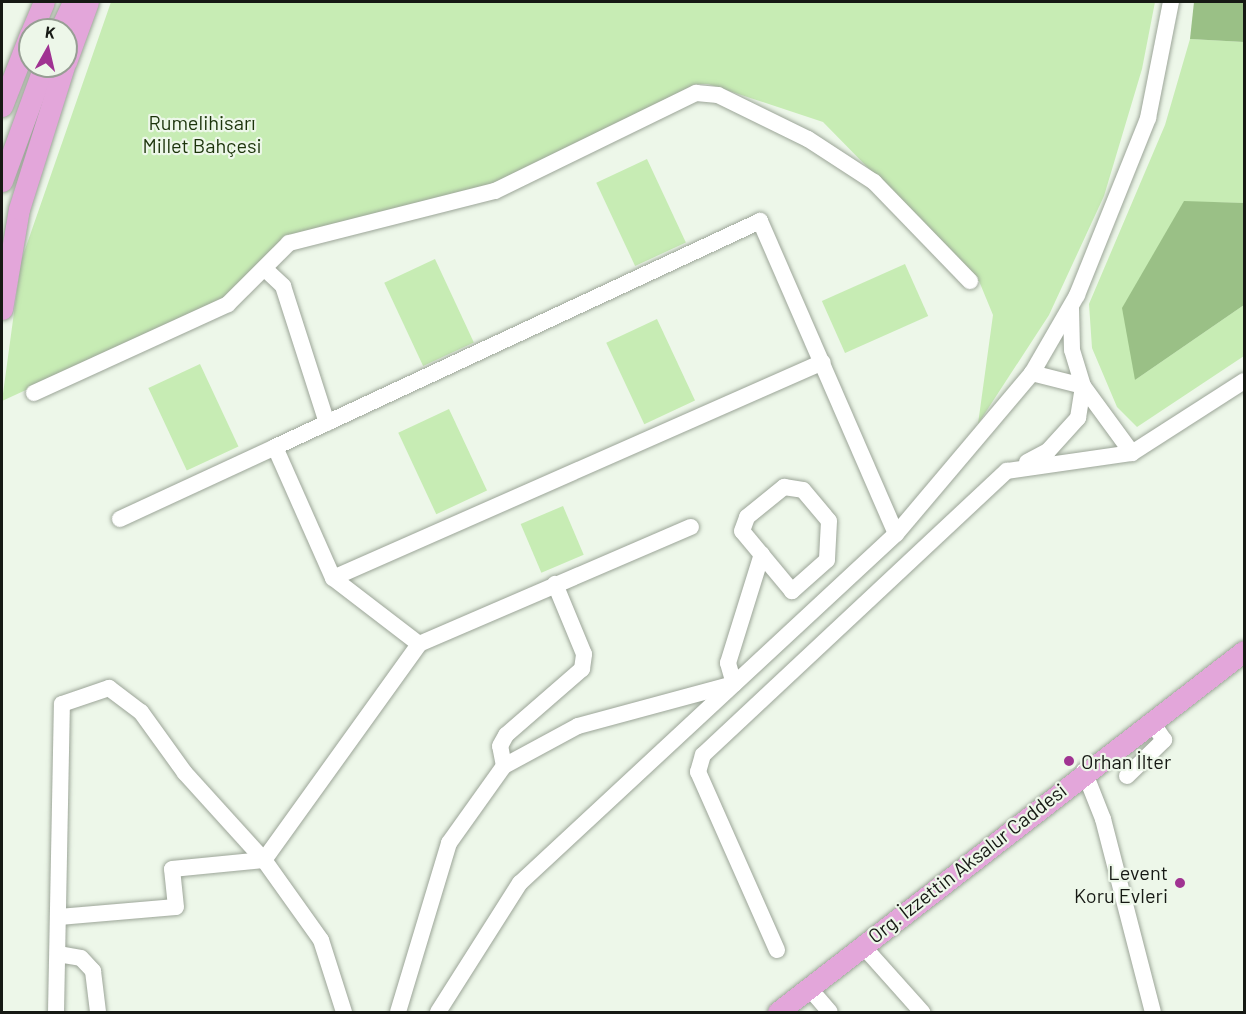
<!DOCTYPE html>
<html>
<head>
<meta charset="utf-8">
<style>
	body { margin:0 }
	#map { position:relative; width:1246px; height:1014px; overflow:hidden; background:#edf7e9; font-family:Barlow,sans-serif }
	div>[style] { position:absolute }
	.green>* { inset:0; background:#c7ecb4; transform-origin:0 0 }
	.forest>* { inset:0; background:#9ac086 }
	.roads { filter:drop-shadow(0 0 2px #9ca598) drop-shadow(0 0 2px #9ca598) }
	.minor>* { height:16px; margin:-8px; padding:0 8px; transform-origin:8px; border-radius:8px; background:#fff }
	.major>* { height:21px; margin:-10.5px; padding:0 10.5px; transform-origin:10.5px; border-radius:10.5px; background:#e3a6da }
	.dots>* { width:16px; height:16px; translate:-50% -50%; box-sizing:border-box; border:3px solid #edf7e9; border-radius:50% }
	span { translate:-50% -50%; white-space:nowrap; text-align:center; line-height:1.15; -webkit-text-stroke:4.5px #edf7e9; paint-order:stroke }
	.park-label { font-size:20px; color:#1c340b }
	.poi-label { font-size:20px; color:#161914 }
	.left { translate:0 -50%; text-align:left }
	.right { translate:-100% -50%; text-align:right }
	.street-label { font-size:20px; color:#161914 }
	.frame { position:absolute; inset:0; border:3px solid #161914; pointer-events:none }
	.north { position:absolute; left:18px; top:18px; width:60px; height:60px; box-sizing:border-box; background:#edf7e9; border:2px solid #979e94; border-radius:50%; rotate:8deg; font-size:16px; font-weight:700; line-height:24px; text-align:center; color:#161914 }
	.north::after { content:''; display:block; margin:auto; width:21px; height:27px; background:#a03392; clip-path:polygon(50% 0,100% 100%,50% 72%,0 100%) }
</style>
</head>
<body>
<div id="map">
	<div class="green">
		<i style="clip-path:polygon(111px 2px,1155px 2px,1142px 69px,1104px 196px,1049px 315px,978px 424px,993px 315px,979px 281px,823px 122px,708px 84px,695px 84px,488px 190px,284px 239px,226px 298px,2px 401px,21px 261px)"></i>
		<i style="clip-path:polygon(1190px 39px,1244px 42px,1244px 203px,1184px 202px,1135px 380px,1244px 305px,1244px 356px,1137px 427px,1117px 407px,1092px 348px,1089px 304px,1165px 125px)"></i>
		<i style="left:647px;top:159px;width:92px;height:56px;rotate:65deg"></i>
		<i style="left:435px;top:259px;width:92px;height:56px;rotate:65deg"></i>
		<i style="left:905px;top:264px;width:57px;height:91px;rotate:66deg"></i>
		<i style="left:657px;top:319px;width:90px;height:56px;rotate:65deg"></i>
		<i style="left:200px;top:364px;width:91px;height:57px;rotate:65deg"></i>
		<i style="left:449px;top:409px;width:90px;height:56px;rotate:65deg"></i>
		<i style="left:563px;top:506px;width:53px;height:46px;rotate:67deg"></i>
	</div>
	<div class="forest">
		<i style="clip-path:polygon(1194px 2px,1244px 2px,1244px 42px,1190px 39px)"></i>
		<i style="clip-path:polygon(1184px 201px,1244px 203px,1244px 305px,1135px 380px,1122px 308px)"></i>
	</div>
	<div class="roads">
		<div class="minor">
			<i style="left:265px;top:269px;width:25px;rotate:43deg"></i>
			<i style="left:283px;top:286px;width:144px;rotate:72.2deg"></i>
			<i style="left:1071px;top:308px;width:42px;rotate:88.6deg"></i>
			<i style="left:1072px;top:350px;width:38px;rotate:73deg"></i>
			<i style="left:1083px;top:386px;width:83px;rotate:53.8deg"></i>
			<i style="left:34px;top:393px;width:213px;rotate:-24.6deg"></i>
			<i style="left:228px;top:304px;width:86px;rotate:-45deg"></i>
			<i style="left:289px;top:243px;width:212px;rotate:-14.2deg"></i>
			<i style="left:495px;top:191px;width:224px;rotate:-26deg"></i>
			<i style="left:696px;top:93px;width:22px;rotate:5deg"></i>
			<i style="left:718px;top:95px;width:100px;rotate:26.1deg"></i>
			<i style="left:808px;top:139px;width:79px;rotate:33.1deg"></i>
			<i style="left:874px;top:182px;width:138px;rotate:45.9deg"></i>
			<i style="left:1027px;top:462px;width:24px;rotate:-28deg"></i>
			<i style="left:1048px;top:451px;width:45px;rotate:-47.7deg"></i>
			<i style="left:1078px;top:418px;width:32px;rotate:-81deg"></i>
			<i style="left:1083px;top:386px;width:53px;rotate:-165.7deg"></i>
			<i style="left:784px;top:487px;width:19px;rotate:9deg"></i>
			<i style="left:803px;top:490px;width:40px;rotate:50deg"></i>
			<i style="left:829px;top:521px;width:39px;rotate:93deg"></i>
			<i style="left:827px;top:560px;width:47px;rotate:138.5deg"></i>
			<i style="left:792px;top:591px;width:78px;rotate:-129.8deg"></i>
			<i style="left:742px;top:531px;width:15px;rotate:-70deg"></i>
			<i style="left:747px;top:517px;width:48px;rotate:-39deg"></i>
			<i style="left:120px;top:519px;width:171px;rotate:-24.9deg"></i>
			<i style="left:333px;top:578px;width:535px;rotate:-23.79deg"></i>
			<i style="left:419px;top:644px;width:296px;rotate:-23.3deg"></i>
			<i style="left:504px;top:766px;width:20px;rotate:-101deg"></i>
			<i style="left:500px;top:746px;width:13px;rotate:-61deg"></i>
			<i style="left:506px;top:735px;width:101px;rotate:-41deg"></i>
			<i style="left:582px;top:669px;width:15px;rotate:-82deg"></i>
			<i style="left:584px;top:654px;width:76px;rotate:-112.5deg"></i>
			<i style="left:1084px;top:771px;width:52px;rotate:68.4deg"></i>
			<i style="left:1103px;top:819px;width:199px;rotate:75.5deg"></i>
			<i style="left:1127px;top:776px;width:52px;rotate:-44.2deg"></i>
			<i style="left:1164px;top:740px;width:23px;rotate:-124deg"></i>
			<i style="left:59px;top:917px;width:117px;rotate:-4.9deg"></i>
			<i style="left:176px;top:907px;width:38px;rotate:-96deg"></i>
			<i style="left:172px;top:869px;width:92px;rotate:-5.6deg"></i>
			<i style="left:264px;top:860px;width:266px;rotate:-54.3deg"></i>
			<i style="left:419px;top:644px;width:108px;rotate:-142.5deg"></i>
			<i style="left:333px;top:578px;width:143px;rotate:-113.9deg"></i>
			<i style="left:275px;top:447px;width:535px;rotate:-24.98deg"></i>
			<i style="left:760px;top:221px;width:341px;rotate:66.5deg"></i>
			<i style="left:863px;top:946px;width:89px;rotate:48.2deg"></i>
			<i style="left:777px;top:950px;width:195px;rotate:-113.9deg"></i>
			<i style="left:698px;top:772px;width:18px;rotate:-74deg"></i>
			<i style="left:703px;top:755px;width:416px;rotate:-43.1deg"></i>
			<i style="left:1007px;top:471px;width:126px;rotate:-8.2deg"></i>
			<i style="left:1132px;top:453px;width:133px;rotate:-32.7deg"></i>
			<i style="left:58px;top:954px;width:23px;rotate:10deg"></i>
			<i style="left:81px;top:958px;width:18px;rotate:47deg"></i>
			<i style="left:93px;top:971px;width:41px;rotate:83deg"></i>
			<i style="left:810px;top:989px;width:30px;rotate:49deg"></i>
			<i style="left:56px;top:1012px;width:308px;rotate:-88.9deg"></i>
			<i style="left:62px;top:704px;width:50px;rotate:-18.8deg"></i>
			<i style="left:109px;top:688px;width:40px;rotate:37deg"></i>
			<i style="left:141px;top:712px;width:75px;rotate:54.2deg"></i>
			<i style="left:185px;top:773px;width:118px;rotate:47.8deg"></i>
			<i style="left:264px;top:860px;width:98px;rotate:54.5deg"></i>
			<i style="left:321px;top:940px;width:76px;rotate:72.3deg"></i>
			<i style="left:398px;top:1012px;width:177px;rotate:-73.2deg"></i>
			<i style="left:449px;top:843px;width:95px;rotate:-54.5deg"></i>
			<i style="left:504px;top:766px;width:84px;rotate:-28.4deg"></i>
			<i style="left:578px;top:726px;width:162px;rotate:-15.1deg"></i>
			<i style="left:734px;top:684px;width:22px;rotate:-106deg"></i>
			<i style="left:728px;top:663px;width:114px;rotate:-72.7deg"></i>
			<i style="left:438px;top:1012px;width:153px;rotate:-57.6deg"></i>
			<i style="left:520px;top:883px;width:513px;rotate:-42.87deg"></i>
			<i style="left:896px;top:534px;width:211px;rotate:-49.8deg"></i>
			<i style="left:1032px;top:373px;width:90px;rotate:-60deg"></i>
			<i style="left:1077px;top:295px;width:191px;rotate:-68.1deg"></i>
			<i style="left:1148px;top:118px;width:118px;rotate:-78.8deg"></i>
		</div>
		<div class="major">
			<i style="left:32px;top:30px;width:30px;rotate:-67deg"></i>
			<i style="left:60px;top:30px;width:31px;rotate:-65deg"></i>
			<i style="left:66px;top:62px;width:64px;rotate:-69.9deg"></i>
			<i style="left:2px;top:106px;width:77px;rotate:-68.7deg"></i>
			<i style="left:2px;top:181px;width:122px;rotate:-69.9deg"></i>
			<i style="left:2px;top:309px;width:101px;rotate:-80.4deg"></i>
			<i style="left:19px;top:209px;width:150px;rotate:-72.5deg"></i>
			<i style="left:778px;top:1012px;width:589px;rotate:-37.76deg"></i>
		</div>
	</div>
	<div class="dots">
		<i style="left:1069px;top:761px;background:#a03392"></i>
		<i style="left:1180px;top:883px;background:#a03392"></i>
	</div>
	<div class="park-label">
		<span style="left:202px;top:134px">Rumelihisarı<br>Millet Bahçesi</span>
	</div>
	<div class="poi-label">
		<span class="left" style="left:1081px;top:761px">Orhan İlter</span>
		<span class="right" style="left:1168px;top:884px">Levent<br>Koru Evleri</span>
	</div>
	<div class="street-label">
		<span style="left:967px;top:863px;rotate:-38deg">Org. İzzettin Aksalur Caddesi</span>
	</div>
	<div class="frame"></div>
	<div class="north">K</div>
</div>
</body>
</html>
